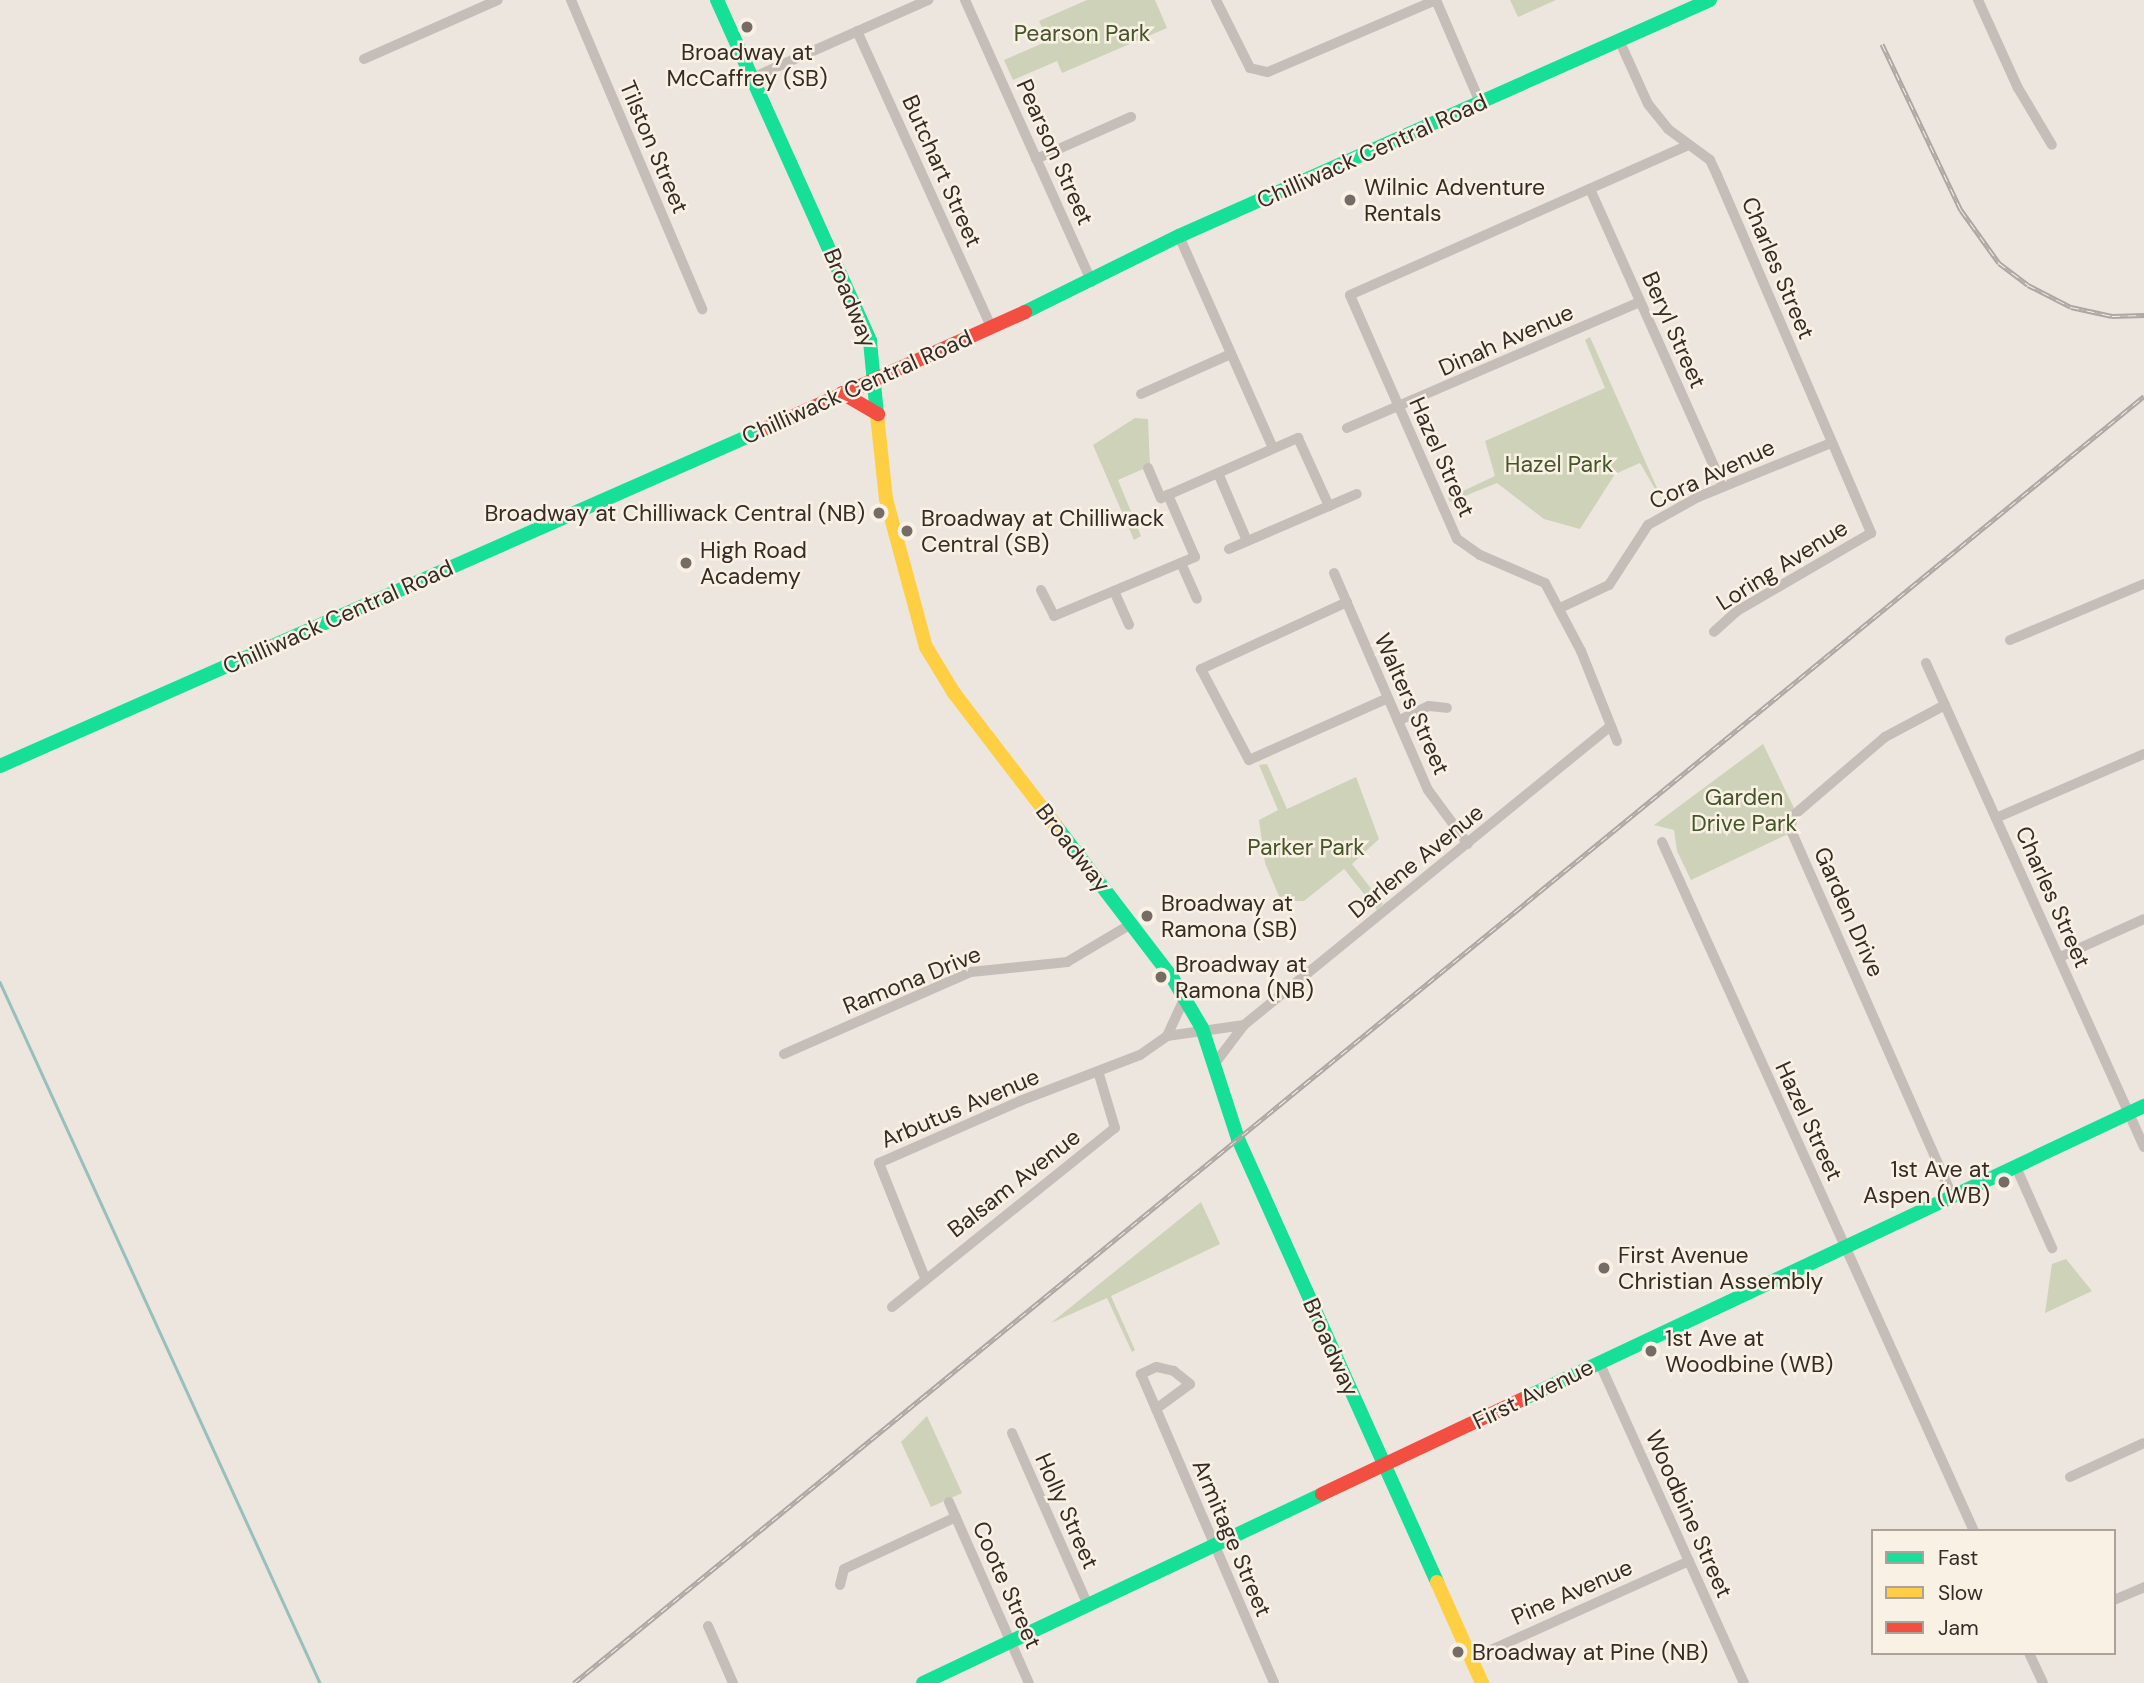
<!DOCTYPE html>
<html>
<head>
<meta charset="utf-8">
<style>
	body { margin:0 }
	#map { position:relative; width:2144px; height:1683px; overflow:hidden; background:#ece6de; font-family:"DM Sans",sans-serif }
	div>[style] { position:absolute }
	.green>* { inset:0; background:#cdd2b8 }
	.stream>* { height:2.5px; margin:-1.25px; padding:0 1.25px; transform-origin:1.25px; border-radius:1.25px; background:#99bebe }
	.street>* { height:10px; margin:-5px; padding:0 5px; transform-origin:5px; border-radius:5px; background:#c5beb8 }
	.fast>* { height:14px; margin:-7px; padding:0 7px; transform-origin:7px; border-radius:7px; background:#16e098 }
	.slow>* { height:14px; margin:-7px; padding:0 7px; transform-origin:7px; border-radius:7px; background:#ffcf43 }
	.jam>* { height:14px; margin:-7px; padding:0 7px; transform-origin:7px; border-radius:7px; background:#f24e42 }
	.rail>* { height:5px; margin-top:-2.5px; transform-origin:0; background:repeating-linear-gradient(90deg,#faf1e5 0 8px,#ada7a2 0 16px); box-sizing:border-box; border-block:2px solid #ada7a2 }
	.dots>* { width:19px; height:19px; translate:-50% -50%; box-sizing:border-box; border:4px solid #faf1e5; border-radius:50% }
	span { translate:-50% -50%; white-space:nowrap; text-align:center; line-height:1.15; -webkit-text-stroke:5px #faf1e5; paint-order:stroke }
	.park-label { font-size:23px; color:#445529 }
	.poi-label { font-size:23px; color:#362b26 }
	.left { translate:0 -50%; text-align:left }
	.right { translate:-100% -50%; text-align:right }
	.street-label { font-size:23px; color:#362b26 }
	.legend { position:absolute; left:1871px; top:1529px; width:245px; height:126px; box-sizing:border-box; background:#faf1e5; border:2px solid #aca299; margin:0; padding:9px 12px; list-style:none; font-size:21px; color:#362b26 }
	.legend li { display:flex; align-items:center; gap:14px; height:35px }
	.legend b { width:35px; border:2px solid #aca299 }
</style>
</head>
<body>
<div id="map">
	<div class="green">
		<i style="clip-path:polygon(1087px 0,1155px 0,1167px 28px,1062px 73px,1057px 61px,1013px 80px,1004px 60px,1048px 41px,1039px 21px)"></i>
		<i style="clip-path:polygon(1510px 0,1556px 0,1518px 17px)"></i>
		<i style="clip-path:polygon(1590px 337px,1665px 506px,1640px 463px,1615px 474px,1580px 529px,1544px 519px,1497px 483px,1450px 502px,1448px 498px,1495px 476px,1485px 441px,1605px 388px,1585px 340px)"></i>
		<i style="clip-path:polygon(1135px 418px,1148px 419px,1150px 466px,1118px 480px,1141px 536px,1134px 540px,1093px 445px)"></i>
		<i style="clip-path:polygon(1763px 744px,1794px 808px,1784px 824px,1788px 834px,1691px 880px,1677px 851px,1674px 830px,1654px 825px)"></i>
		<i style="clip-path:polygon(1267px 764px,1287px 809px,1356px 777px,1379px 839px,1352px 864px,1383px 904px,1377px 910px,1344px 869px,1304px 901px,1281px 901px,1265px 863px,1259px 820px,1278px 810px,1259px 765px)"></i>
		<i style="clip-path:polygon(1201px 1202px,1220px 1244px,1111px 1296px,1135px 1350px,1132px 1352px,1107px 1298px,1051px 1323px)"></i>
		<i style="clip-path:polygon(2066px 1259px,2092px 1291px,2045px 1313px,2052px 1264px)"></i>
		<i style="clip-path:polygon(927px 1416px,962px 1493px,931px 1507px,901px 1442px)"></i>
	</div>
	<div class="stream">
		<i style="left:0;top:982px;width:771px;rotate:65.46deg"></i>
	</div>
	<div class="street">
		<i style="left:571px;top:0;width:336px;rotate:67deg"></i>
		<i style="left:965px;top:0;width:309px;rotate:65.8deg"></i>
		<i style="left:1216px;top:0;width:76px;rotate:63.4deg"></i>
		<i style="left:1250px;top:68px;width:18px;rotate:13deg"></i>
		<i style="left:1268px;top:72px;width:183px;rotate:-23.2deg"></i>
		<i style="left:1436px;top:0;width:111px;rotate:66.7deg"></i>
		<i style="left:1978px;top:0;width:97px;rotate:65.6deg"></i>
		<i style="left:2018px;top:88px;width:66px;rotate:59.2deg"></i>
		<i style="left:857px;top:31px;width:324px;rotate:65.6deg"></i>
		<i style="left:1619px;top:40px;width:70px;rotate:65.6deg"></i>
		<i style="left:1648px;top:104px;width:32px;rotate:51deg"></i>
		<i style="left:1668px;top:129px;width:52px;rotate:36.4deg"></i>
		<i style="left:1710px;top:160px;width:17px;rotate:65deg"></i>
		<i style="left:1717px;top:175px;width:390px;rotate:66.7deg"></i>
		<i style="left:1871px;top:533px;width:155px;rotate:149.8deg"></i>
		<i style="left:1737px;top:611px;width:31px;rotate:138deg"></i>
		<i style="left:364px;top:59px;width:146px;rotate:-23.8deg"></i>
		<i style="left:752px;top:78px;width:193px;rotate:-23.9deg"></i>
		<i style="left:1036px;top:159px;width:104px;rotate:-23.9deg"></i>
		<i style="left:1590px;top:189px;width:326px;rotate:65.9deg"></i>
		<i style="left:1179px;top:236px;width:230px;rotate:66.1deg"></i>
		<i style="left:1141px;top:394px;width:98px;rotate:-24deg"></i>
		<i style="left:1347px;top:428px;width:319px;rotate:-23.3deg"></i>
		<i style="left:1148px;top:468px;width:33px;rotate:67deg"></i>
		<i style="left:1161px;top:498px;width:150px;rotate:-23.7deg"></i>
		<i style="left:1298px;top:438px;width:75px;rotate:65.5deg"></i>
		<i style="left:1218px;top:473px;width:74px;rotate:66.9deg"></i>
		<i style="left:1229px;top:549px;width:139px;rotate:-23.3deg"></i>
		<i style="left:1181px;top:563px;width:39px;rotate:66deg"></i>
		<i style="left:1334px;top:573px;width:236px;rotate:66.6deg"></i>
		<i style="left:1428px;top:790px;width:67px;rotate:53.5deg"></i>
		<i style="left:1041px;top:590px;width:29px;rotate:63deg"></i>
		<i style="left:1054px;top:616px;width:153px;rotate:-22.7deg"></i>
		<i style="left:1195px;top:557px;width:68px;rotate:-113.5deg"></i>
		<i style="left:1114px;top:591px;width:37px;rotate:66deg"></i>
		<i style="left:1347px;top:602px;width:161px;rotate:155.3deg"></i>
		<i style="left:1201px;top:669px;width:103px;rotate:62.2deg"></i>
		<i style="left:1249px;top:760px;width:152px;rotate:-24deg"></i>
		<i style="left:1560px;top:608px;width:54px;rotate:-25.1deg"></i>
		<i style="left:1609px;top:585px;width:72px;rotate:-57deg"></i>
		<i style="left:1648px;top:525px;width:57px;rotate:-29.2deg"></i>
		<i style="left:1698px;top:497px;width:144px;rotate:-22.1deg"></i>
		<i style="left:2010px;top:640px;width:145px;rotate:-22.7deg"></i>
		<i style="left:1926px;top:663px;width:531px;rotate:65.75deg"></i>
		<i style="left:1945px;top:705px;width:68px;rotate:151.9deg"></i>
		<i style="left:1885px;top:737px;width:120px;rotate:139.4deg"></i>
		<i style="left:1794px;top:815px;width:14px;rotate:107deg"></i>
		<i style="left:1790px;top:828px;width:402px;rotate:66.2deg"></i>
		<i style="left:1398px;top:721px;width:34px;rotate:-26deg"></i>
		<i style="left:1429px;top:706px;width:18px;rotate:6deg"></i>
		<i style="left:1617px;top:741px;width:97px;rotate:-111.8deg"></i>
		<i style="left:1581px;top:651px;width:77px;rotate:-117.9deg"></i>
		<i style="left:1545px;top:583px;width:71px;rotate:-156.7deg"></i>
		<i style="left:1480px;top:555px;width:28px;rotate:-145deg"></i>
		<i style="left:1457px;top:539px;width:266px;rotate:-113.7deg"></i>
		<i style="left:1350px;top:295px;width:370px;rotate:-23.9deg"></i>
		<i style="left:1996px;top:818px;width:161px;rotate:-23.4deg"></i>
		<i style="left:1662px;top:842px;width:756px;rotate:65.64deg"></i>
		<i style="left:2060px;top:957px;width:92px;rotate:-24.3deg"></i>
		<i style="left:1167px;top:1036px;width:43px;rotate:-65.2deg"></i>
		<i style="left:784px;top:1054px;width:204px;rotate:-23.7deg"></i>
		<i style="left:971px;top:972px;width:97px;rotate:-5.9deg"></i>
		<i style="left:1067px;top:962px;width:74px;rotate:-30.7deg"></i>
		<i style="left:1216px;top:1062px;width:46px;rotate:-52.9deg"></i>
		<i style="left:1244px;top:1025px;width:473px;rotate:-39.2deg"></i>
		<i style="left:2016px;top:1167px;width:89px;rotate:66deg"></i>
		<i style="left:925px;top:1278px;width:124px;rotate:-111.8deg"></i>
		<i style="left:879px;top:1163px;width:154px;rotate:-23.7deg"></i>
		<i style="left:1020px;top:1101px;width:129px;rotate:-21deg"></i>
		<i style="left:1140px;top:1055px;width:33px;rotate:-35deg"></i>
		<i style="left:1167px;top:1036px;width:78px;rotate:-8.1deg"></i>
		<i style="left:892px;top:1307px;width:286px;rotate:-38.8deg"></i>
		<i style="left:1115px;top:1128px;width:59px;rotate:-106.6deg"></i>
		<i style="left:1599px;top:1362px;width:352px;rotate:65.7deg"></i>
		<i style="left:1156px;top:1409px;width:42px;rotate:-36.3deg"></i>
		<i style="left:1190px;top:1384px;width:21px;rotate:-141deg"></i>
		<i style="left:1174px;top:1371px;width:18px;rotate:-167deg"></i>
		<i style="left:1156px;top:1367px;width:17px;rotate:155deg"></i>
		<i style="left:1141px;top:1374px;width:336px;rotate:66.7deg"></i>
		<i style="left:1012px;top:1433px;width:188px;rotate:66.2deg"></i>
		<i style="left:2070px;top:1477px;width:81px;rotate:-24.7deg"></i>
		<i style="left:949px;top:1502px;width:198px;rotate:66.2deg"></i>
		<i style="left:840px;top:1585px;width:16px;rotate:-76deg"></i>
		<i style="left:844px;top:1569px;width:123px;rotate:-24.9deg"></i>
		<i style="left:2114px;top:1600px;width:33px;rotate:-23deg"></i>
		<i style="left:708px;top:1626px;width:62px;rotate:66.3deg"></i>
		<i style="left:2029px;top:1653px;width:33px;rotate:65deg"></i>
		<i style="left:1471px;top:1659px;width:239px;rotate:-24.2deg"></i>
	</div>
	<div class="fast">
		<i style="left:717px;top:0;width:374px;rotate:65.8deg"></i>
		<i style="left:870px;top:341px;width:74px;rotate:84.6deg"></i>
		<i style="left:1025px;top:312px;width:172px;rotate:-26.3deg"></i>
		<i style="left:1179px;top:236px;width:581px;rotate:-23.96deg"></i>
		<i style="left:0;top:766px;width:838px;rotate:-23.78deg"></i>
		<i style="left:1056px;top:826px;width:193px;rotate:52.6deg"></i>
		<i style="left:1173px;top:979px;width:57px;rotate:59.4deg"></i>
		<i style="left:1202px;top:1028px;width:117px;rotate:72deg"></i>
		<i style="left:1238px;top:1139px;width:486px;rotate:65.8deg"></i>
		<i style="left:1523px;top:1399px;width:687px;rotate:-25.26deg"></i>
		<i style="left:923px;top:1683px;width:441px;rotate:-25.3deg"></i>
	</div>
	<div class="slow">
		<i style="left:877px;top:415px;width:84px;rotate:83.9deg"></i>
		<i style="left:886px;top:499px;width:153px;rotate:74.9deg"></i>
		<i style="left:926px;top:647px;width:54px;rotate:58.7deg"></i>
		<i style="left:954px;top:693px;width:168px;rotate:52.5deg"></i>
		<i style="left:1437px;top:1582px;width:111px;rotate:66deg"></i>
	</div>
	<div class="jam">
		<i style="left:842px;top:393px;width:42px;rotate:30.3deg"></i>
		<i style="left:767px;top:428px;width:283px;rotate:-24.2deg"></i>
		<i style="left:1322px;top:1494px;width:222px;rotate:-25.3deg"></i>
	</div>
	<div class="rail">
		<i style="left:1882px;top:44px;width:184px;rotate:64.6deg"></i>
		<i style="left:1961px;top:210px;width:65px;rotate:54.4deg"></i>
		<i style="left:1999px;top:263px;width:36px;rotate:37deg"></i>
		<i style="left:2028px;top:285px;width:48px;rotate:27.1deg"></i>
		<i style="left:2071px;top:307px;width:42px;rotate:12.4deg"></i>
		<i style="left:2112px;top:316px;width:32px;rotate:-2deg"></i>
		<i style="left:574px;top:1683px;width:2030px;rotate:-39.34deg"></i>
	</div>
	<div class="dots">
		<i style="left:747px;top:27px;background:#766c66"></i>
		<i style="left:1350px;top:200px;background:#766c66"></i>
		<i style="left:879px;top:513px;background:#766c66"></i>
		<i style="left:907px;top:531px;background:#766c66"></i>
		<i style="left:686px;top:563px;background:#766c66"></i>
		<i style="left:1147px;top:916px;background:#766c66"></i>
		<i style="left:1161px;top:977px;background:#766c66"></i>
		<i style="left:2004px;top:1182px;background:#766c66"></i>
		<i style="left:1604px;top:1268px;background:#766c66"></i>
		<i style="left:1651px;top:1351px;background:#766c66"></i>
		<i style="left:1458px;top:1652px;background:#766c66"></i>
	</div>
	<div class="park-label">
		<span style="left:1082px;top:33px">Pearson Park</span>
		<span style="left:1559px;top:464px">Hazel Park</span>
		<span style="left:1744px;top:810px">Garden<br>Drive Park</span>
		<span style="left:1306px;top:847px">Parker Park</span>
	</div>
	<div class="poi-label">
		<span style="left:747px;top:65px">Broadway at<br>McCaffrey (SB)</span>
		<span class="left" style="left:1364px;top:200px">Wilnic Adventure<br>Rentals</span>
		<span class="right" style="left:865px;top:513px">Broadway at Chilliwack Central (NB)</span>
		<span class="left" style="left:921px;top:531px">Broadway at Chilliwack<br>Central (SB)</span>
		<span class="left" style="left:700px;top:563px">High Road<br>Academy</span>
		<span class="left" style="left:1161px;top:916px">Broadway at<br>Ramona (SB)</span>
		<span class="left" style="left:1175px;top:977px">Broadway at<br>Ramona (NB)</span>
		<span class="right" style="left:1990px;top:1182px">1st Ave at<br>Aspen (WB)</span>
		<span class="left" style="left:1618px;top:1268px">First Avenue<br>Christian Assembly</span>
		<span class="left" style="left:1665px;top:1351px">1st Ave at<br>Woodbine (WB)</span>
		<span class="left" style="left:1472px;top:1652px">Broadway at Pine (NB)</span>
	</div>
	<div class="street-label">
		<span style="left:654px;top:147px;rotate:67deg">Tilston Street</span>
		<span style="left:1372px;top:151px;rotate:-24deg">Chilliwack Central Road</span>
		<span style="left:1055px;top:152px;rotate:66deg">Pearson Street</span>
		<span style="left:942px;top:171px;rotate:66deg">Butchart Street</span>
		<span style="left:1778px;top:268px;rotate:67deg">Charles Street</span>
		<span style="left:850px;top:298px;rotate:68deg">Broadway</span>
		<span style="left:1674px;top:330px;rotate:66deg">Beryl Street</span>
		<span style="left:1506px;top:340px;rotate:-24deg">Dinah Avenue</span>
		<span style="left:857px;top:387px;rotate:-24deg">Chilliwack Central Road</span>
		<span style="left:1442px;top:457px;rotate:66deg">Hazel Street</span>
		<span style="left:1712px;top:474px;rotate:-25deg">Cora Avenue</span>
		<span style="left:1782px;top:565px;rotate:-32deg">Loring Avenue</span>
		<span style="left:338px;top:617px;rotate:-24deg">Chilliwack Central Road</span>
		<span style="left:1412px;top:704px;rotate:66deg">Walters Street</span>
		<span style="left:1073px;top:848px;rotate:52deg">Broadway</span>
		<span style="left:1416px;top:861px;rotate:-39deg">Darlene Avenue</span>
		<span style="left:2053px;top:897px;rotate:66deg">Charles Street</span>
		<span style="left:1849px;top:912px;rotate:66deg">Garden Drive</span>
		<span style="left:912px;top:980px;rotate:-22deg">Ramona Drive</span>
		<span style="left:960px;top:1108px;rotate:-23deg">Arbutus Avenue</span>
		<span style="left:1809px;top:1121px;rotate:65deg">Hazel Street</span>
		<span style="left:1014px;top:1183px;rotate:-38deg">Balsam Avenue</span>
		<span style="left:1331px;top:1347px;rotate:66deg">Broadway</span>
		<span style="left:1533px;top:1394px;rotate:-26deg">First Avenue</span>
		<span style="left:1067px;top:1511px;rotate:66deg">Holly Street</span>
		<span style="left:1689px;top:1514px;rotate:66deg">Woodbine Street</span>
		<span style="left:1232px;top:1538px;rotate:67deg">Armitage Street</span>
		<span style="left:1007px;top:1585px;rotate:66deg">Coote Street</span>
		<span style="left:1572px;top:1592px;rotate:-24deg">Pine Avenue</span>
	</div>
	<ul class="legend">
	<li><b style="height:9px;background:#16e098"></b>Fast</li>
	<li><b style="height:9px;background:#ffcf43"></b>Slow</li>
	<li><b style="height:9px;background:#f24e42"></b>Jam</li>
	</ul>
</div>
</body>
</html>
